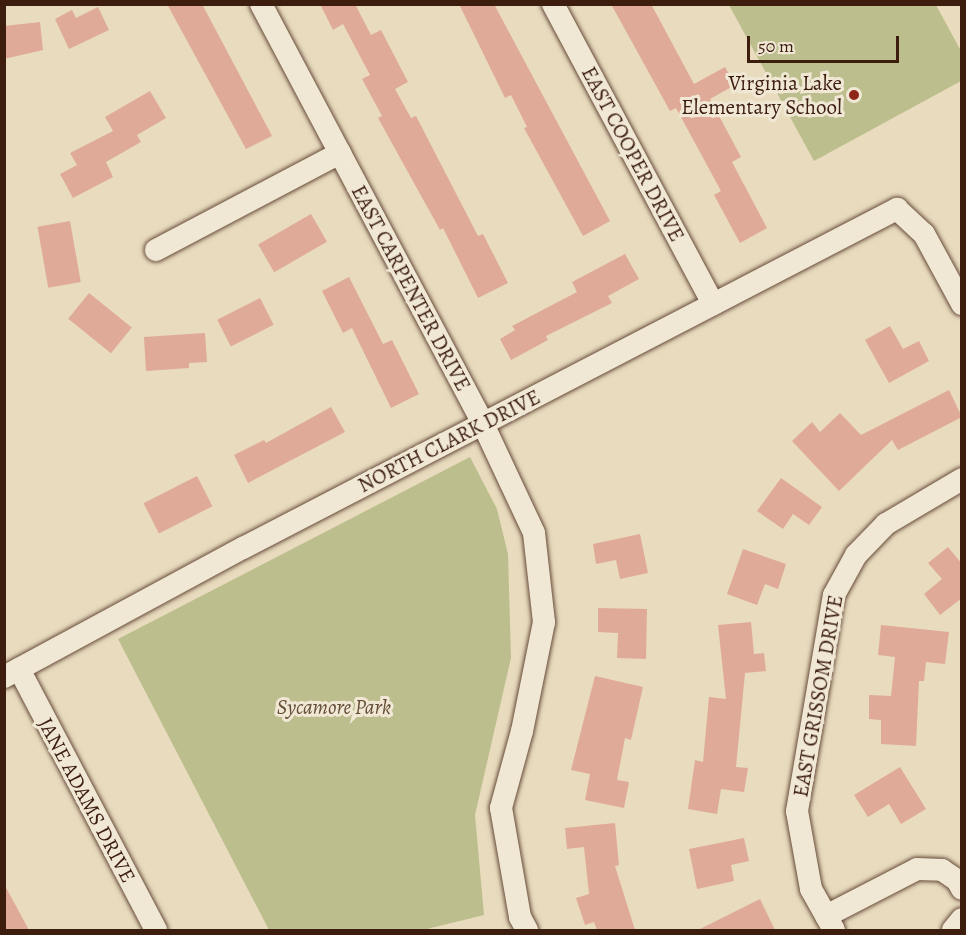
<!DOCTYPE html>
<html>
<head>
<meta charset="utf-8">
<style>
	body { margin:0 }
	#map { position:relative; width:966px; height:935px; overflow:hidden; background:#e8dbbe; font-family:Alegreya,serif }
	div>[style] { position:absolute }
	.green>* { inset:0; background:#bdbe8d }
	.building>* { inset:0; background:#e0aa99; transform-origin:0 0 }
	.roads { filter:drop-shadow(0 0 2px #674c3a) drop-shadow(0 0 2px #674c3a) }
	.minor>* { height:22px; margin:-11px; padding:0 11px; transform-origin:11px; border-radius:11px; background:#f0e8d5 }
	.dots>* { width:16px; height:16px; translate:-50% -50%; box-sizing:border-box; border:3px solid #f0e8d5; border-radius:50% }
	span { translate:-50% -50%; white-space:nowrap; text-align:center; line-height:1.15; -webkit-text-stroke:6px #f0e8d5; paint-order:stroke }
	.poi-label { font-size:21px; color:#3c1d0e }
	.right { translate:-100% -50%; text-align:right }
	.street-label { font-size:21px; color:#3c1d0e }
	.park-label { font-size:21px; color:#634d34; font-style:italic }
	.frame { position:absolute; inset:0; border:6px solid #3c1d0e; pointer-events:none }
	.scale { position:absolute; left:747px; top:36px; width:152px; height:27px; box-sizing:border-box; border:3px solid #3c1d0e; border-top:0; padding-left:8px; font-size:18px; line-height:21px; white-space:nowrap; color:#3c1d0e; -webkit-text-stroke:4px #f0e8d5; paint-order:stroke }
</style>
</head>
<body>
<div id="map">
	<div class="green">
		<i style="clip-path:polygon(729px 5px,936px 5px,961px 51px,961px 81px,814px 161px)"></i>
		<i style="clip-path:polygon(470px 457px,497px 509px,508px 554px,511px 658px,475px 815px,484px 915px,423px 930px,269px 930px,118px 639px)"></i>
	</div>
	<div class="building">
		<i style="clip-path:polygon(167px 4px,202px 4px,272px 136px,246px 149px)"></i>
		<i style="clip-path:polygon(320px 4px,355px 4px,371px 35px,381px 30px,408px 82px,395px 89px,411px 118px,416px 116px,478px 236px,483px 234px,508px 283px,478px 298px,443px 228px,440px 230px,378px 118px,382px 116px,362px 79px,370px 75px,343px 24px,333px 30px)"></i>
		<i style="clip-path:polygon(459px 4px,494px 4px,610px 221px,583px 236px,524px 128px,527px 127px,511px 95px,505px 98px)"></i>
		<i style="clip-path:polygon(611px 4px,651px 4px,694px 84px,725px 67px,735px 85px,710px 99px,741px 157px,732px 162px,767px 228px,740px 243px,714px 195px,721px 191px,676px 108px,670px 111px)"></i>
		<i style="clip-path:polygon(98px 7px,109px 30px,69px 49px,55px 19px,72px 10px,76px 18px)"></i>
		<i style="clip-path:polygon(40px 22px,43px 50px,4px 59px,4px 26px)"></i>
		<i style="clip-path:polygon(150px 91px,166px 118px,137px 135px,141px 142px,106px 162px,113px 177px,73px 198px,60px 174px,77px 165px,70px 153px,113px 131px,105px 117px)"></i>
		<i style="left:311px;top:214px;width:32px;height:61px;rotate:60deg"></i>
		<i style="left:70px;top:221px;width:62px;height:33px;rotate:80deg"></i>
		<i style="clip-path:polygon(625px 254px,639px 279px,608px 296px,612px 303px,546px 336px,548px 340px,511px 360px,500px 339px,515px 330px,512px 326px,577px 292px,572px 282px)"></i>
		<i style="clip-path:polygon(349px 277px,383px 344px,392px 340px,419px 394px,391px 408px,352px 328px,343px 333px,322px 291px)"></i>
		<i style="left:89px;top:293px;width:55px;height:33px;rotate:39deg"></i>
		<i style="left:260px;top:298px;width:30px;height:48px;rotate:63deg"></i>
		<i style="clip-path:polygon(890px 326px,903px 349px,919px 341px,929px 361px,889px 383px,865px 340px)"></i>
		<i style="clip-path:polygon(205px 333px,207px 362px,189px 363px,189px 368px,146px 371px,144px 337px)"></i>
		<i style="clip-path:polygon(949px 390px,962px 417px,898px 450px,892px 440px,839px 491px,792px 441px,812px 422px,820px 432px,840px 413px,861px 435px)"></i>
		<i style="clip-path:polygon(331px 407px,345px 432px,248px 483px,234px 455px,264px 440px,266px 443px)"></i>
		<i style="left:197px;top:476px;width:34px;height:60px;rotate:63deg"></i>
		<i style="clip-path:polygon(781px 478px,822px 507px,809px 525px,793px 514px,783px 529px,757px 511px)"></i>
		<i style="clip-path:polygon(640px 534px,648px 573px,620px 579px,616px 560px,596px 564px,593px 544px)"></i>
		<i style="clip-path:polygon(948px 547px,962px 564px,962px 598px,940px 615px,924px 594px,942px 579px,928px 563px)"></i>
		<i style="clip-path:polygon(743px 549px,786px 564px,778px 589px,765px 584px,757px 605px,727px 594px)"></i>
		<i style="clip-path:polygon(598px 608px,647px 609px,646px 659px,617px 658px,618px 633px,598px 632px)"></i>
		<i style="clip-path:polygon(751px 622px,754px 654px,764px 653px,766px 671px,745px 673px,736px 767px,748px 768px,744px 792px,721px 789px,717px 814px,688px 809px,695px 760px,703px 762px,709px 697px,726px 699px,718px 625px)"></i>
		<i style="clip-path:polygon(881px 625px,949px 632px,945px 664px,926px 662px,924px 681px,919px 681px,916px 746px,881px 744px,881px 720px,869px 719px,869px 695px,891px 696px,895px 657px,878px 655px)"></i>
		<i style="clip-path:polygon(595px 676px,643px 687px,631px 740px,625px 738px,617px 780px,629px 782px,624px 808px,585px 800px,590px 774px,571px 770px)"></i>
		<i style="clip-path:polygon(900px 767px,926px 809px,901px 824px,889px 804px,868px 817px,854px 795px)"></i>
		<i style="clip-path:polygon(615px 823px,619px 865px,615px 866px,635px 930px,597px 930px,594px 922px,585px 925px,576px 898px,589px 894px,584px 847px,567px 849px,565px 828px)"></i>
		<i style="clip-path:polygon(744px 838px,749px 861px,731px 865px,734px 881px,697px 889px,689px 849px)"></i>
		<i style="clip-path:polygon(4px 884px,29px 930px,4px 930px)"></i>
		<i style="clip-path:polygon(760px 899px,775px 930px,698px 930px)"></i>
	</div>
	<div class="roads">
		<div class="minor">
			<i style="left:261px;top:4px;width:475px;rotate:62.1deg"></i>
			<i style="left:483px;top:424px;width:120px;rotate:64.9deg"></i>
			<i style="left:534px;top:533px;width:90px;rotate:83.6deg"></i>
			<i style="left:544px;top:622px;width:111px;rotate:101.4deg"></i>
			<i style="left:522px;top:731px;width:80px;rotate:105.3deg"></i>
			<i style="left:501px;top:808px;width:111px;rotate:80.1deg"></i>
			<i style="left:520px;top:917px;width:15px;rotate:62deg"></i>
			<i style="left:553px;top:4px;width:340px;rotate:61.9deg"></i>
			<i style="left:156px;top:250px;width:208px;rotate:-27.8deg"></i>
			<i style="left:19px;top:669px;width:295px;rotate:62.3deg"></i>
			<i style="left:4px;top:677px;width:272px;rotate:-28.4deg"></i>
			<i style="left:243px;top:548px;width:737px;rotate:-27.4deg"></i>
			<i style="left:897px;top:209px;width:37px;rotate:43deg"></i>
			<i style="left:924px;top:234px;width:80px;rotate:61.5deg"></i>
			<i style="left:826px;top:916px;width:102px;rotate:-27.3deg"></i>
			<i style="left:917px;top:869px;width:25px;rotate:2deg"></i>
			<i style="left:942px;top:870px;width:18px;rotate:34deg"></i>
			<i style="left:957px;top:880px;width:10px;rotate:61deg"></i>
			<i style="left:834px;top:930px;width:47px;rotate:-119.3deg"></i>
			<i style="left:811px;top:889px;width:79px;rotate:-100.2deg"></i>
			<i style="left:797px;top:811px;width:219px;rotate:-80.3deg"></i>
			<i style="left:834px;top:595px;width:46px;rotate:-61.2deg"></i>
			<i style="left:856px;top:555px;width:43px;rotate:-45.9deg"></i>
			<i style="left:886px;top:524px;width:88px;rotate:-30.6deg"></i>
			<i style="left:953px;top:930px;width:14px;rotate:-51deg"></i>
		</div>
	</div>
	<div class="dots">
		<i style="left:854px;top:95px;background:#8f2418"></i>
	</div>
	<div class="poi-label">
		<span class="right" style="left:842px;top:95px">Virginia Lake<br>Elementary School</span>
	</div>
	<div class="street-label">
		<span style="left:633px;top:154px;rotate:62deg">EAST COOPER DRIVE</span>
		<span style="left:411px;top:288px;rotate:62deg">EAST CARPENTER DRIVE</span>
		<span style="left:449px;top:441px;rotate:-27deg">NORTH CLARK DRIVE</span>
		<span style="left:818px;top:696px;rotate:-80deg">EAST GRISSOM DRIVE</span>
		<span style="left:87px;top:800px;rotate:62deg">JANE ADAMS DRIVE</span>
	</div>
	<div class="park-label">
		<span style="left:334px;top:707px">Sycamore Park</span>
	</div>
	<div class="frame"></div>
	<div class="scale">50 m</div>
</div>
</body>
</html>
